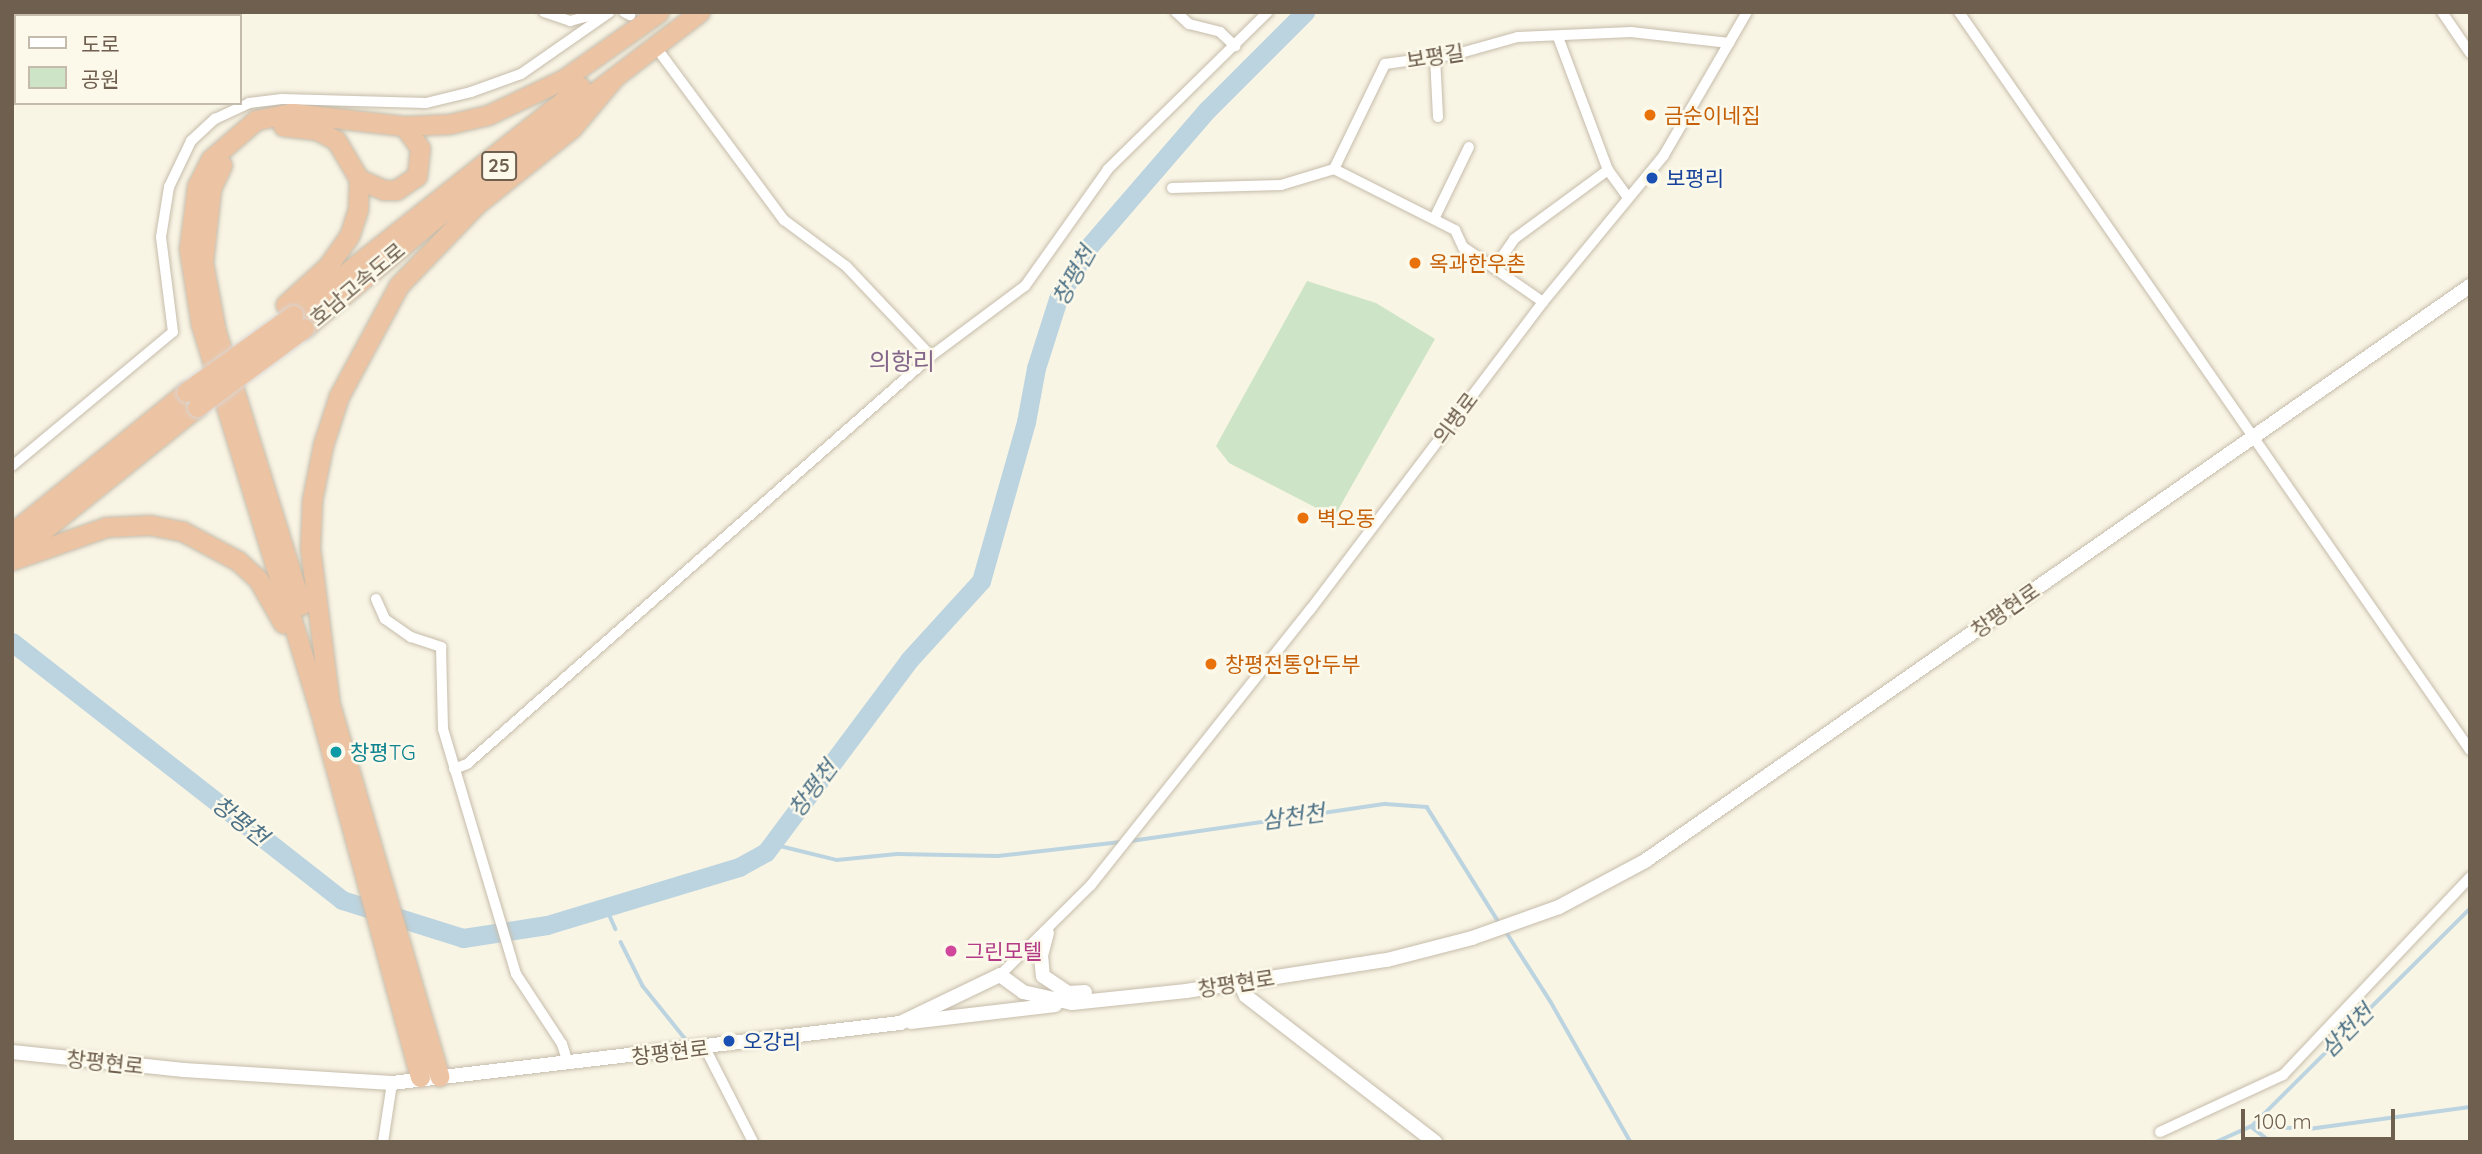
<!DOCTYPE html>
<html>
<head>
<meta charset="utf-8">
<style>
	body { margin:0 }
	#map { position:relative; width:2482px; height:1154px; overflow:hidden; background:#f9f5e5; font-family:Quicksand,"Noto Sans KR",sans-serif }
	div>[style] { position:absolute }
	.green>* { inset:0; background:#cde5c6 }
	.stream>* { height:3.5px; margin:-1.75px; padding:0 1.75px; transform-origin:1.75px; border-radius:1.75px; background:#bcd4e0 }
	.river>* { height:19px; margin:-9.5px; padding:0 9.5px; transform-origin:9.5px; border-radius:9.5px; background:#bcd4e0 }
	.roads { filter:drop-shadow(0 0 2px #c6bcab) drop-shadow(0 0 2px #c6bcab) }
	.street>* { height:10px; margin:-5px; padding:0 5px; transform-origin:5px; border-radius:5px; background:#fff }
	.secondary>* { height:14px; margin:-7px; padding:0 7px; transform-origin:7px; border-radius:7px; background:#fff }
	.highway>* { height:19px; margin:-9.5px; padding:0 9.5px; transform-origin:9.5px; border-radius:9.5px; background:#ecc4a4 }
	.bridges { filter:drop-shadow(0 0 2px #dad5d1) drop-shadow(0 0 2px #dad5d1) }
	.highway-bridge>* { height:19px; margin:-9.5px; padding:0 9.5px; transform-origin:9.5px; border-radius:9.5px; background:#ecc4a4 }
	.dots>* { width:19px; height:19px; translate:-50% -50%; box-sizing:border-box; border:4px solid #fcf9eb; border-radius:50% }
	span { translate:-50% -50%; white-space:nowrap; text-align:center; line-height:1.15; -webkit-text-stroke:5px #fcf9eb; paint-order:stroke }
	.shield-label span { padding:2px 5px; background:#fcf9eb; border:2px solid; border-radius:5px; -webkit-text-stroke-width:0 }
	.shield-label { font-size:19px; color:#6f5f4e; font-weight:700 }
	.street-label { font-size:21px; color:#6f5f4e }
	.food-label { font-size:21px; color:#c56008 }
	.left { translate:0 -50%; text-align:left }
	.transit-label { font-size:21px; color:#164399 }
	.culture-label { font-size:21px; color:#0d838f }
	.hotel-label { font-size:21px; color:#b23c85 }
	.water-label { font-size:23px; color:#4e7286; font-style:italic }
	.quarter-label { font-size:24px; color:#85668b }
	.frame { position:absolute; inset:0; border:14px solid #6f5f4e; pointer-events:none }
	.legend { position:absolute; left:14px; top:14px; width:228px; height:91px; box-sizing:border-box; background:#fcf9eb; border:2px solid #c4bbac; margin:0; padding:9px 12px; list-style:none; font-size:21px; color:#6f5f4e }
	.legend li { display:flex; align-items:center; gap:14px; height:35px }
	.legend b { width:35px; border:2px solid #c4bbac }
	.scale { position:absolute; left:2241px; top:1109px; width:154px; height:32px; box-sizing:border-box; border:4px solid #6f5f4e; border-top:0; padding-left:9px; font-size:21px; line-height:24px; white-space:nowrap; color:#6f5f4e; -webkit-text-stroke:5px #fcf9eb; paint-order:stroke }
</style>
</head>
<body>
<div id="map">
	<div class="green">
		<i style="clip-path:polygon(1307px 281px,1376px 303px,1435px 339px,1334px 517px,1229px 463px,1216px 446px)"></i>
	</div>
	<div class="stream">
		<i style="left:1131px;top:841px;width:257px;rotate:-8.3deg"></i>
		<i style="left:1385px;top:804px;width:42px;rotate:4.1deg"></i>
		<i style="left:1427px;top:807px;width:138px;rotate:58deg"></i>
		<i style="left:772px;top:844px;width:67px;rotate:13.8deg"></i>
		<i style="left:837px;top:860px;width:60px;rotate:-5.7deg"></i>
		<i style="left:897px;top:854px;width:101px;rotate:1.1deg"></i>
		<i style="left:998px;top:856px;width:123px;rotate:-6.5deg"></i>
		<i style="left:606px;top:907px;width:24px;rotate:66deg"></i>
		<i style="left:1505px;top:930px;width:85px;rotate:57.4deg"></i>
		<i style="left:1551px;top:1002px;width:161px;rotate:60.3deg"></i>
		<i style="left:621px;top:942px;width:49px;rotate:63.4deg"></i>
		<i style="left:643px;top:986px;width:72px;rotate:51.2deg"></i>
		<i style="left:2252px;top:1126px;width:41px;rotate:2.8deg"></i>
		<i style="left:2253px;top:1128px;width:23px;rotate:38deg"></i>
		<i style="left:2309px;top:1129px;width:162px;rotate:-7.8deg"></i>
		<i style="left:2216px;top:1142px;width:39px;rotate:-24deg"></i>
		<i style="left:2252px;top:1126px;width:308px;rotate:-44.9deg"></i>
	</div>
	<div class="river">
		<i style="left:12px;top:642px;width:419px;rotate:38deg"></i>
		<i style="left:342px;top:900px;width:127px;rotate:17.4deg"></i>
		<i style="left:463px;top:938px;width:85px;rotate:-8.8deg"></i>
		<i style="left:547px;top:925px;width:201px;rotate:-16.8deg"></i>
		<i style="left:739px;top:867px;width:31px;rotate:-29deg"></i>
		<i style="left:766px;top:852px;width:239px;rotate:-53.3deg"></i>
		<i style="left:909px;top:660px;width:107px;rotate:-47.7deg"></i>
		<i style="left:981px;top:581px;width:165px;rotate:-74.2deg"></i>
		<i style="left:1026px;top:422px;width:55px;rotate:-79.5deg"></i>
		<i style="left:1036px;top:368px;width:72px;rotate:-72.3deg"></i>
		<i style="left:1058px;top:299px;width:56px;rotate:-60.3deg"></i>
		<i style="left:1086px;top:250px;width:185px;rotate:-49.2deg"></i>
		<i style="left:1207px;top:110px;width:139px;rotate:-45deg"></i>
	</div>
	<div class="roads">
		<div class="street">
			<i style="left:544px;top:12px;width:28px;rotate:19deg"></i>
			<i style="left:570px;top:21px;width:34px;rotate:-15deg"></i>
			<i style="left:624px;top:12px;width:7px;rotate:27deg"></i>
			<i style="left:1176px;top:12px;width:18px;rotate:43deg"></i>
			<i style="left:1189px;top:24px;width:32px;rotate:14deg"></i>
			<i style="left:1220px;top:32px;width:21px;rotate:43deg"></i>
			<i style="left:1959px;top:12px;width:898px;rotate:55.3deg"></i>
			<i style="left:2442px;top:12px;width:50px;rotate:55.7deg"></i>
			<i style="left:1558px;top:37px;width:142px;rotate:69.4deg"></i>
			<i style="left:1608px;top:170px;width:34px;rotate:54deg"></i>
			<i style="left:661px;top:54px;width:207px;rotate:53.5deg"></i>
			<i style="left:784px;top:220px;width:77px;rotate:36.6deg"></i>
			<i style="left:846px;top:266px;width:124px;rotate:46.6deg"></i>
			<i style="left:1435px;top:57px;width:60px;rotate:87.1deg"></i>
			<i style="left:1334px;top:169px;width:117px;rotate:-64.1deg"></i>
			<i style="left:1385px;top:64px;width:73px;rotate:-7.9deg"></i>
			<i style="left:1457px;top:54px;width:63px;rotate:-15.6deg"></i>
			<i style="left:1518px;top:37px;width:113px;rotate:-2.5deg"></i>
			<i style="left:1631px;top:32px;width:99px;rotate:6.4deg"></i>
			<i style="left:1172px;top:188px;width:109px;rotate:-1.6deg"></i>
			<i style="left:1281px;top:185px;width:55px;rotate:-16.8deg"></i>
			<i style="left:1334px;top:169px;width:136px;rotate:26.8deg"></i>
			<i style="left:1455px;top:230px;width:19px;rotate:65deg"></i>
			<i style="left:1463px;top:247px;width:37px;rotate:34deg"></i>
			<i style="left:1434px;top:219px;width:80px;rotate:-64.1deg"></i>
			<i style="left:1543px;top:302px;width:60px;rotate:-145.2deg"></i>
			<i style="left:1494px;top:268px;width:35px;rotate:-55deg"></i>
			<i style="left:1514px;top:239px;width:117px;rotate:-36.3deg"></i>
			<i style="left:12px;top:466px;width:209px;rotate:-39.8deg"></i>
			<i style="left:173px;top:332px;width:96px;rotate:-97.2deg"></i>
			<i style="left:161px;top:237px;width:51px;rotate:-80.9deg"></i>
			<i style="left:169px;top:187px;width:51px;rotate:-64.4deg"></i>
			<i style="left:191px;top:141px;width:33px;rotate:-43deg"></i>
			<i style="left:215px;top:119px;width:38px;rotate:-25deg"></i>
			<i style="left:249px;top:103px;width:33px;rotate:-7deg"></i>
			<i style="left:282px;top:99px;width:144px;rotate:1.6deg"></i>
			<i style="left:426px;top:103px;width:46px;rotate:-13.7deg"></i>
			<i style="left:471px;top:92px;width:53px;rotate:-19.8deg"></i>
			<i style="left:521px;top:74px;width:108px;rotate:-34.9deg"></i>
			<i style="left:376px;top:599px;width:22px;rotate:66deg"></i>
			<i style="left:385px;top:619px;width:32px;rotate:35deg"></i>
			<i style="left:411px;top:637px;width:32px;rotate:18deg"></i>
			<i style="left:441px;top:647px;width:82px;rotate:88.6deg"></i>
			<i style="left:443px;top:729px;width:256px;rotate:73.4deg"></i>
			<i style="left:516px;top:974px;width:84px;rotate:56.7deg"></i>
			<i style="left:562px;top:1044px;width:21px;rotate:73deg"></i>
			<i style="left:454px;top:769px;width:14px;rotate:-21deg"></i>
			<i style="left:467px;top:764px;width:618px;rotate:-41.33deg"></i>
			<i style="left:931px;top:356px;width:117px;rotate:-36.7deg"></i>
			<i style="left:1025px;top:286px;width:143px;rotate:-54.6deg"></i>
			<i style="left:1108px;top:169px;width:224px;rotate:-44.5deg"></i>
			<i style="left:1000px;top:975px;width:128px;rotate:-44.7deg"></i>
			<i style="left:1091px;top:885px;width:352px;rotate:-51.5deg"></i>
			<i style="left:1310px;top:610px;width:386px;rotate:-52.9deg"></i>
			<i style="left:1543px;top:302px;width:190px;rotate:-50.5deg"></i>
			<i style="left:1664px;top:155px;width:165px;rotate:-59.9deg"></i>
			<i style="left:705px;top:1048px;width:106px;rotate:62.9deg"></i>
			<i style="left:2160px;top:1132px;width:136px;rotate:-24.9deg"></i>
			<i style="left:2283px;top:1075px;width:272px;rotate:-46.6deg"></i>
			<i style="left:383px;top:1142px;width:60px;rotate:-81.3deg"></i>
		</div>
		<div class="secondary">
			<i style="left:1047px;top:933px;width:23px;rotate:105deg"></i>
			<i style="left:1041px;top:955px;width:21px;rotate:85deg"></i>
			<i style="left:1043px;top:976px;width:30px;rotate:34deg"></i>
			<i style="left:1068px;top:993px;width:17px;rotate:-3deg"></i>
			<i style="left:1240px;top:983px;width:14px;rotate:65deg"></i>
			<i style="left:1246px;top:996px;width:239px;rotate:37.7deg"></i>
			<i style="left:911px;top:1022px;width:145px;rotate:-6.7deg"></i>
			<i style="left:12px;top:1052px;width:173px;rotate:6deg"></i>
			<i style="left:184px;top:1070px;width:208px;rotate:3.6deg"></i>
			<i style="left:392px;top:1083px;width:512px;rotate:-6.74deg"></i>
			<i style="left:900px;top:1023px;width:111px;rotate:-25.6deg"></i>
			<i style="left:1000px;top:975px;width:29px;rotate:36deg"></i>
			<i style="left:1023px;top:992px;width:50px;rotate:12.7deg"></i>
			<i style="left:1072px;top:1003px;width:115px;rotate:-6deg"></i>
			<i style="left:1186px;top:991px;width:203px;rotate:-8.8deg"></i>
			<i style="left:1387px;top:960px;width:88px;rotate:-14.5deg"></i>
			<i style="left:1472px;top:938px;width:92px;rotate:-19.6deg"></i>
			<i style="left:1559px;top:907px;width:98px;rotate:-28.1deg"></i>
			<i style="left:1645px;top:861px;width:1006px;rotate:-34.88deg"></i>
		</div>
		<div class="highway">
			<i style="left:283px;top:126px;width:34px;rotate:7deg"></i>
			<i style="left:317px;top:130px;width:21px;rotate:28deg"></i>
			<i style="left:336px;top:140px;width:45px;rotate:59.5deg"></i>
			<i style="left:359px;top:179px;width:30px;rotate:92deg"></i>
			<i style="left:358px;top:209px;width:28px;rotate:108deg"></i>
			<i style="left:349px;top:236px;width:35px;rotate:125deg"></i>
			<i style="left:329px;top:265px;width:59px;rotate:137.7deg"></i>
			<i style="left:222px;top:165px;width:26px;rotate:115deg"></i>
			<i style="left:211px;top:189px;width:74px;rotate:96.2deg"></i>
			<i style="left:203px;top:263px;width:70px;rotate:79.3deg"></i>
			<i style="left:216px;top:332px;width:286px;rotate:72.7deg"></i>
			<i style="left:359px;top:179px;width:27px;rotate:24deg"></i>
			<i style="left:384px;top:190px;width:12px"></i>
			<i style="left:396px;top:190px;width:25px;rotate:-34deg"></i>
			<i style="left:417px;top:176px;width:28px;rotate:-84deg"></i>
			<i style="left:420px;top:148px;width:27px;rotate:-126deg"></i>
			<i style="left:293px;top:315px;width:367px;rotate:-38.4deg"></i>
			<i style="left:304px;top:328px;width:271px;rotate:-39.8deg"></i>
			<i style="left:512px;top:155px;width:236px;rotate:-37.3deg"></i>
			<i style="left:12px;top:533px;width:224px;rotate:-39deg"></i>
			<i style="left:16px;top:552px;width:232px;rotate:-38.7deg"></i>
			<i style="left:12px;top:560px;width:100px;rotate:-19.3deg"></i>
			<i style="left:106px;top:527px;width:44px;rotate:-2.6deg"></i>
			<i style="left:150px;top:525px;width:33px;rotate:11deg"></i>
			<i style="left:182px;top:531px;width:64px;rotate:28.2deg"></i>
			<i style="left:238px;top:561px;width:27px;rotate:42deg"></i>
			<i style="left:258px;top:579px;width:51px;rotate:60.4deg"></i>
			<i style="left:330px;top:706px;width:159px;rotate:-97.2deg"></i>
			<i style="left:310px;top:548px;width:48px;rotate:-87.6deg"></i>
			<i style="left:312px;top:500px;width:56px;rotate:-78.7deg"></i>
			<i style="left:323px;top:445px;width:52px;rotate:-71.9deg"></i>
			<i style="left:339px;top:396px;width:126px;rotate:-61.6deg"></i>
			<i style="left:399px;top:285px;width:114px;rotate:-46.1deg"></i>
			<i style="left:478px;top:203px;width:120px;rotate:-38.6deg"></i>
			<i style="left:572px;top:128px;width:65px;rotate:-50deg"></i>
			<i style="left:331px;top:708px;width:384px;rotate:73.6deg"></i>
			<i style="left:420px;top:1077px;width:383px;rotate:-105.3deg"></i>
			<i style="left:319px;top:708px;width:401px;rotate:-107.1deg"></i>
			<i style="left:201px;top:325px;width:77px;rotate:-99deg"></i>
			<i style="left:189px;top:249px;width:64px;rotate:-82.8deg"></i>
			<i style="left:197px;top:186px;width:30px;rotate:-63deg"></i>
			<i style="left:211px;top:159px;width:60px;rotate:-40.9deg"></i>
			<i style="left:256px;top:120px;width:37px;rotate:-11deg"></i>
			<i style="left:292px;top:113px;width:113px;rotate:6.6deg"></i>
			<i style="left:404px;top:126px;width:45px;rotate:-2.5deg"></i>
			<i style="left:449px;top:124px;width:40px;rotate:-13deg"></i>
			<i style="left:488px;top:115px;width:84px;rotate:-25.3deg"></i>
			<i style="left:564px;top:79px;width:116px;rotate:-35.2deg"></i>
		</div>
	</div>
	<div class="bridges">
		<div class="highway-bridge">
			<i style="left:186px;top:392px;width:132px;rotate:-35.7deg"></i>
			<i style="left:197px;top:407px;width:133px;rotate:-36.4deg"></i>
		</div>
	</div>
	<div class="dots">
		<i style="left:1650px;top:115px;background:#e8710a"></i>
		<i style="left:1652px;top:178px;background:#1a4fb4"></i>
		<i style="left:1415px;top:263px;background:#e8710a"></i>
		<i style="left:1303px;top:518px;background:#e8710a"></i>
		<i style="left:1211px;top:664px;background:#e8710a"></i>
		<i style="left:336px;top:752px;background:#0f9aa8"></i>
		<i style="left:951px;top:951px;background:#d1479c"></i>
		<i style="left:729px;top:1041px;background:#1a4fb4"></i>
	</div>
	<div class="shield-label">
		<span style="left:499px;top:166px">25</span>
	</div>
	<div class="street-label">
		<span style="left:1435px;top:56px;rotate:-9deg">보평길</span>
		<span style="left:357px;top:284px;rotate:-40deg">호남고속도로</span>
		<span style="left:1455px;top:418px;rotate:-53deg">의병로</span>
		<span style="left:2005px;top:610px;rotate:-35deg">창평현로</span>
		<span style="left:1236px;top:983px;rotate:-9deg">창평현로</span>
		<span style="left:670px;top:1052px;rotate:-7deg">창평현로</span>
		<span style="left:105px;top:1062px;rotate:6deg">창평현로</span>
	</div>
	<div class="food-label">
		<span class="left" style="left:1664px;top:115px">금순이네집</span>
		<span class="left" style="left:1429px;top:263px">옥과한우촌</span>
		<span class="left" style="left:1317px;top:518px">벽오동</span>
		<span class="left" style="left:1225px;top:664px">창평전통안두부</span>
	</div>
	<div class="transit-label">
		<span class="left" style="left:1666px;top:178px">보평리</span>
		<span class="left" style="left:743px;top:1041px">오강리</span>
	</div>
	<div class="culture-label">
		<span class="left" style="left:350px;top:752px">창평TG</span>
	</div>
	<div class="hotel-label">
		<span class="left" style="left:965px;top:951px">그린모텔</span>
	</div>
	<div class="water-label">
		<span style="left:1074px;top:276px;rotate:-61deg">창평천</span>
		<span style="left:813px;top:789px;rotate:-53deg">창평천</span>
		<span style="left:1293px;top:817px;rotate:-8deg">삼천천</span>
		<span style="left:240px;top:821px;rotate:38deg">창평천</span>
		<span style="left:2347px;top:1031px;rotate:-45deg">삼천천</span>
	</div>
	<div class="quarter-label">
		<span style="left:902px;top:362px">의항리</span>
	</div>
	<div class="frame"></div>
	<ul class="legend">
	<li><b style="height:9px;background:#fff"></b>도로</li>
	<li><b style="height:19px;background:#cde5c6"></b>공원</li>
	</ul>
	<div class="scale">100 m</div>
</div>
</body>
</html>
